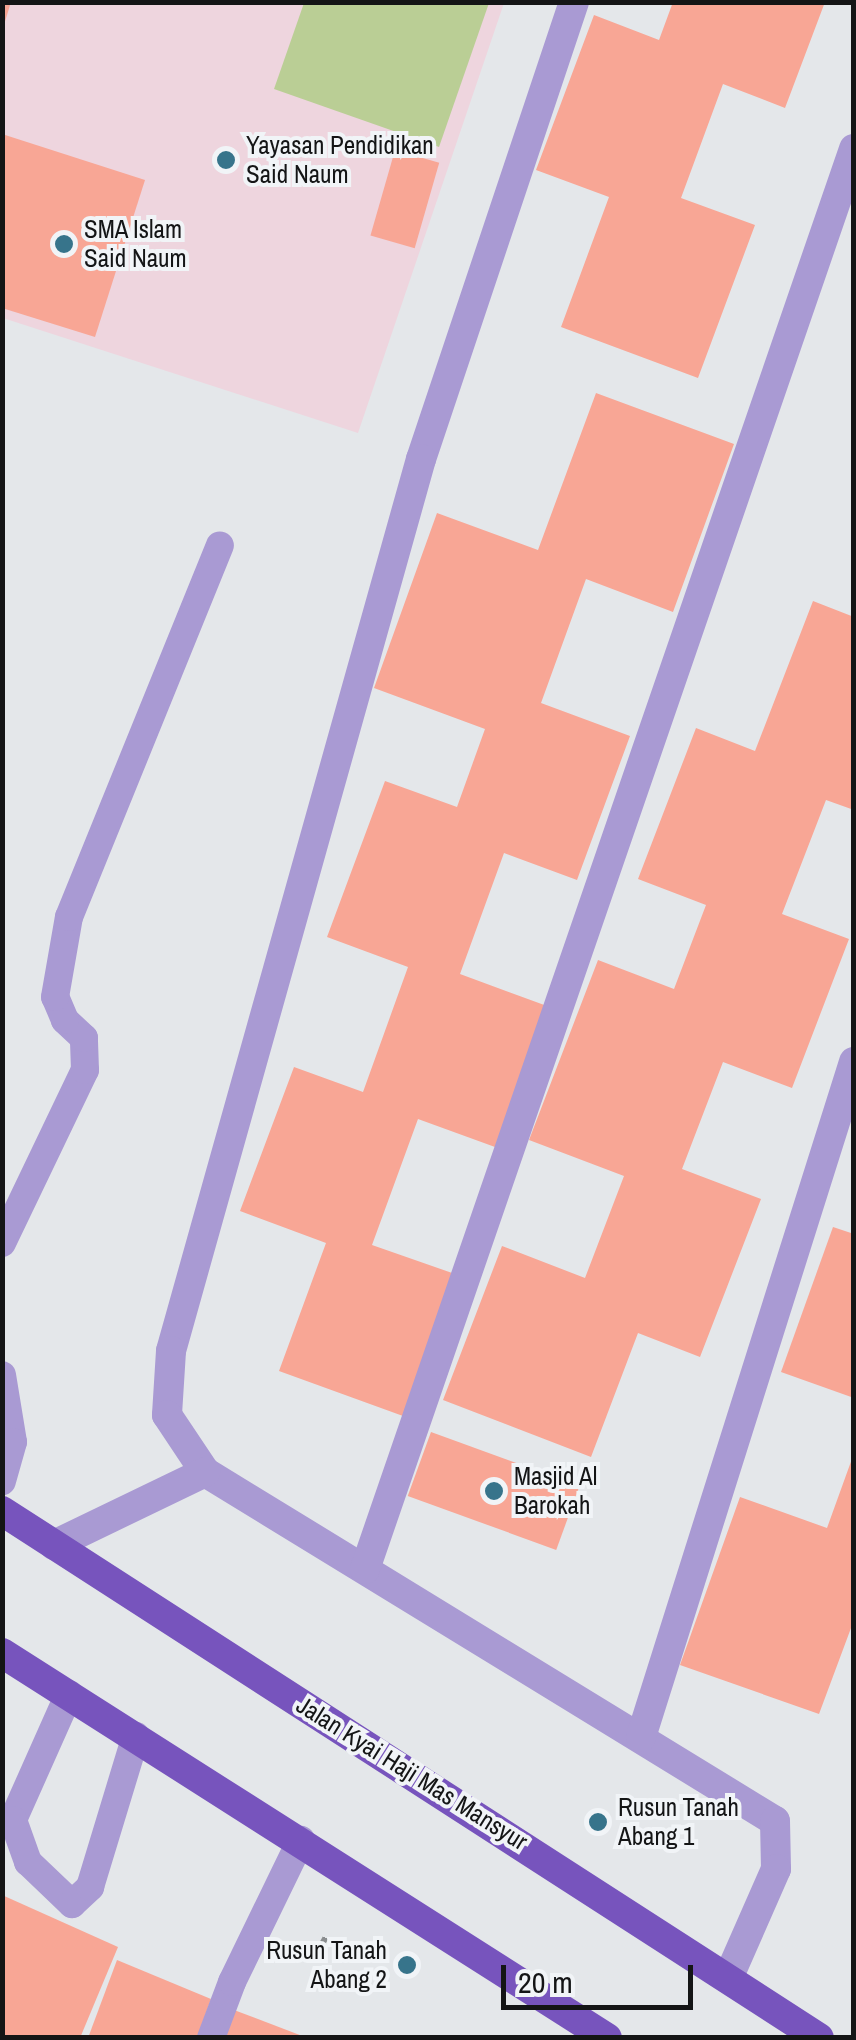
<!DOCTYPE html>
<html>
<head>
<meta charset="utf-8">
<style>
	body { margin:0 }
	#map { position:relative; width:856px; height:2040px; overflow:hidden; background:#e4e7ea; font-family:"Archivo Narrow",sans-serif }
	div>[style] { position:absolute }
	.education>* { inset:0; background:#eed5de }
	.green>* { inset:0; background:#bace95 }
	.building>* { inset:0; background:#f8a695; transform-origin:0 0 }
	.path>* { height:6px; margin-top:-3px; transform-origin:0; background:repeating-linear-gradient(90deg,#8a8d8f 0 8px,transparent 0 13px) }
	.service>* { height:28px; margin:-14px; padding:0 14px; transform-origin:14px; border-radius:14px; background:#a99ad3 }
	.minor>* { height:30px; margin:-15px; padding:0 15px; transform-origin:15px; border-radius:15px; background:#a99ad3 }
	.primary>* { height:30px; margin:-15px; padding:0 15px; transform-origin:15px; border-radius:15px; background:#7754bd }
	.dots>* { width:28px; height:28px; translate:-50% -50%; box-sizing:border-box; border:5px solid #f1f4f7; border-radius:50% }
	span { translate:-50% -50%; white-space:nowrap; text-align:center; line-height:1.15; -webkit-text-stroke:8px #f1f4f7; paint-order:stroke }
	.poi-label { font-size:25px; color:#141516 }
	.left { translate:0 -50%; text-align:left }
	.right { translate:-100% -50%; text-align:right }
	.street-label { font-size:25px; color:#141516 }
	.frame { position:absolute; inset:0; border:5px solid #141516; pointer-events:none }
	.scale { position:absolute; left:501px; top:1965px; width:192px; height:45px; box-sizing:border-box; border:5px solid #141516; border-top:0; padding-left:12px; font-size:30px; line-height:35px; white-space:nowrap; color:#141516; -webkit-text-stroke:8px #f1f4f7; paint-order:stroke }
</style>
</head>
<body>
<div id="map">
	<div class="education">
		<i style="clip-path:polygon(3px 3px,504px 3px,358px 433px,3px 318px)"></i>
	</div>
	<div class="green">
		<i style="clip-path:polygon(304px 3px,489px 3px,439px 147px,274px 89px)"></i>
	</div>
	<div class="building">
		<i style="clip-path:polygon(2px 2px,11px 2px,3px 28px,2px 28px)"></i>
		<i style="clip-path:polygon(673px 2px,825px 2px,785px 108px,723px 84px,681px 198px,755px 225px,698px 378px,561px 327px,609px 197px,536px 170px,594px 15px,659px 40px)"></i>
		<i style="clip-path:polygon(2px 134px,145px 180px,95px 337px,2px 308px)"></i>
		<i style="left:395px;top:150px;width:46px;height:89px;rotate:16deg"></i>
		<i style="clip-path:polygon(596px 393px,734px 444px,673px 612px,586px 579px,541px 703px,630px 736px,577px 880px,504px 853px,460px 974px,547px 1006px,495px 1147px,418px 1119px,372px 1245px,455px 1274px,403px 1416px,279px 1371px,326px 1243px,240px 1211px,294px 1067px,363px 1092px,408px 967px,327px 937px,385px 781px,457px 807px,485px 729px,374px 688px,437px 513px,538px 550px)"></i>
		<i style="clip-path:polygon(813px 601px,854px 617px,854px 810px,826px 800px,782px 914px,849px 939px,792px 1088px,723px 1062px,682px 1169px,761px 1199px,700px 1357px,638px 1333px,591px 1457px,443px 1400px,502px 1246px,585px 1278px,624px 1176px,529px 1140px,598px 960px,674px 989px,706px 905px,638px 879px,696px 728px,755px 751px)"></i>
		<i style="clip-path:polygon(833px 1227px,854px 1234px,854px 1398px,781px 1372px)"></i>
		<i style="left:431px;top:1432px;width:158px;height:68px;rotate:20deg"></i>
		<i style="clip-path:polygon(853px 1456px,854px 1620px,819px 1714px,680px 1665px,740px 1497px,827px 1528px)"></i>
		<i style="clip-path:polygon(2px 1895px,118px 1947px,80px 2038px,2px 2038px)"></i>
		<i style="clip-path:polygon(117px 1960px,211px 1999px,197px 2038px,88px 2038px)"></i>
		<i style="clip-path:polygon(234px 2010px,305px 2037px,304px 2038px,223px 2038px)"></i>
	</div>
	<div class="path">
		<i style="left:298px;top:1947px;width:19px;rotate:28deg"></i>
		<i style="left:315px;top:1956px;width:24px;rotate:-60deg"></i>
	</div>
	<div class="service">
		<i style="left:2px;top:1243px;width:192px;rotate:-64.4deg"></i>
		<i style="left:85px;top:1070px;width:32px;rotate:-92deg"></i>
		<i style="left:84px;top:1038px;width:26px;rotate:-137deg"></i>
		<i style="left:65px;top:1020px;width:25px;rotate:-113deg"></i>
		<i style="left:55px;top:997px;width:81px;rotate:-80.1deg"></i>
		<i style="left:69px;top:917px;width:401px;rotate:-67.9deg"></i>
		<i style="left:2px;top:1375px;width:68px;rotate:80.7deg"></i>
		<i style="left:13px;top:1442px;width:41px;rotate:105.8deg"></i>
		<i style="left:69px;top:1694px;width:138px;rotate:114deg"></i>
		<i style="left:13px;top:1820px;width:45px;rotate:70.3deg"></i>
		<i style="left:28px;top:1862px;width:61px;rotate:43.7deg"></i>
		<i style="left:72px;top:1904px;width:25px;rotate:-43deg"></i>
		<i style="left:90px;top:1887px;width:158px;rotate:-73.1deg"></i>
		<i style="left:211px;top:2038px;width:60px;rotate:-69.4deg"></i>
		<i style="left:232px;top:1982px;width:158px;rotate:-64.1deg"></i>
	</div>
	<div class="minor">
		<i style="left:574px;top:2px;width:482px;rotate:108.5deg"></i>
		<i style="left:421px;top:459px;width:926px;rotate:105.66deg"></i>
		<i style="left:171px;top:1351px;width:64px;rotate:93.6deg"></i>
		<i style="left:167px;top:1415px;width:69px;rotate:56.3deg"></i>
		<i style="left:205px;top:1472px;width:668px;rotate:31.48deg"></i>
		<i style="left:775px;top:1821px;width:48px;rotate:88.8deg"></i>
		<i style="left:776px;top:1869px;width:117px;rotate:113.7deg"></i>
		<i style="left:54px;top:1545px;width:168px;rotate:-25.8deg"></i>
		<i style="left:365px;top:1569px;width:1502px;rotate:-71deg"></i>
		<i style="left:641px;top:1737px;width:708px;rotate:-72.49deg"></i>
	</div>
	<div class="primary">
		<i style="left:2px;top:1511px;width:972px;rotate:32.82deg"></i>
		<i style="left:2px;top:1653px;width:717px;rotate:32.47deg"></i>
	</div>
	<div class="dots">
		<i style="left:226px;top:160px;background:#37748b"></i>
		<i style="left:64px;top:244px;background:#37748b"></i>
		<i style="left:494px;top:1491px;background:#37748b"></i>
		<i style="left:598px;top:1822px;background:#37748b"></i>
		<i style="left:407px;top:1965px;background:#37748b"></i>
	</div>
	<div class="poi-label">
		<span class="left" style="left:246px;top:160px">Yayasan Pendidikan<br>Said Naum</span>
		<span class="left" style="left:84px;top:244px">SMA Islam<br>Said Naum</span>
		<span class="left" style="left:514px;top:1491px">Masjid Al<br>Barokah</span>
		<span class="left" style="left:618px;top:1822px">Rusun Tanah<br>Abang 1</span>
		<span class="right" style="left:387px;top:1965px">Rusun Tanah<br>Abang 2</span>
	</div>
	<div class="street-label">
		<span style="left:412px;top:1773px;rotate:32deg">Jalan Kyai Haji Mas Mansyur</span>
	</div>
	<div class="frame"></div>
	<div class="scale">20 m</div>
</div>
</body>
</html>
